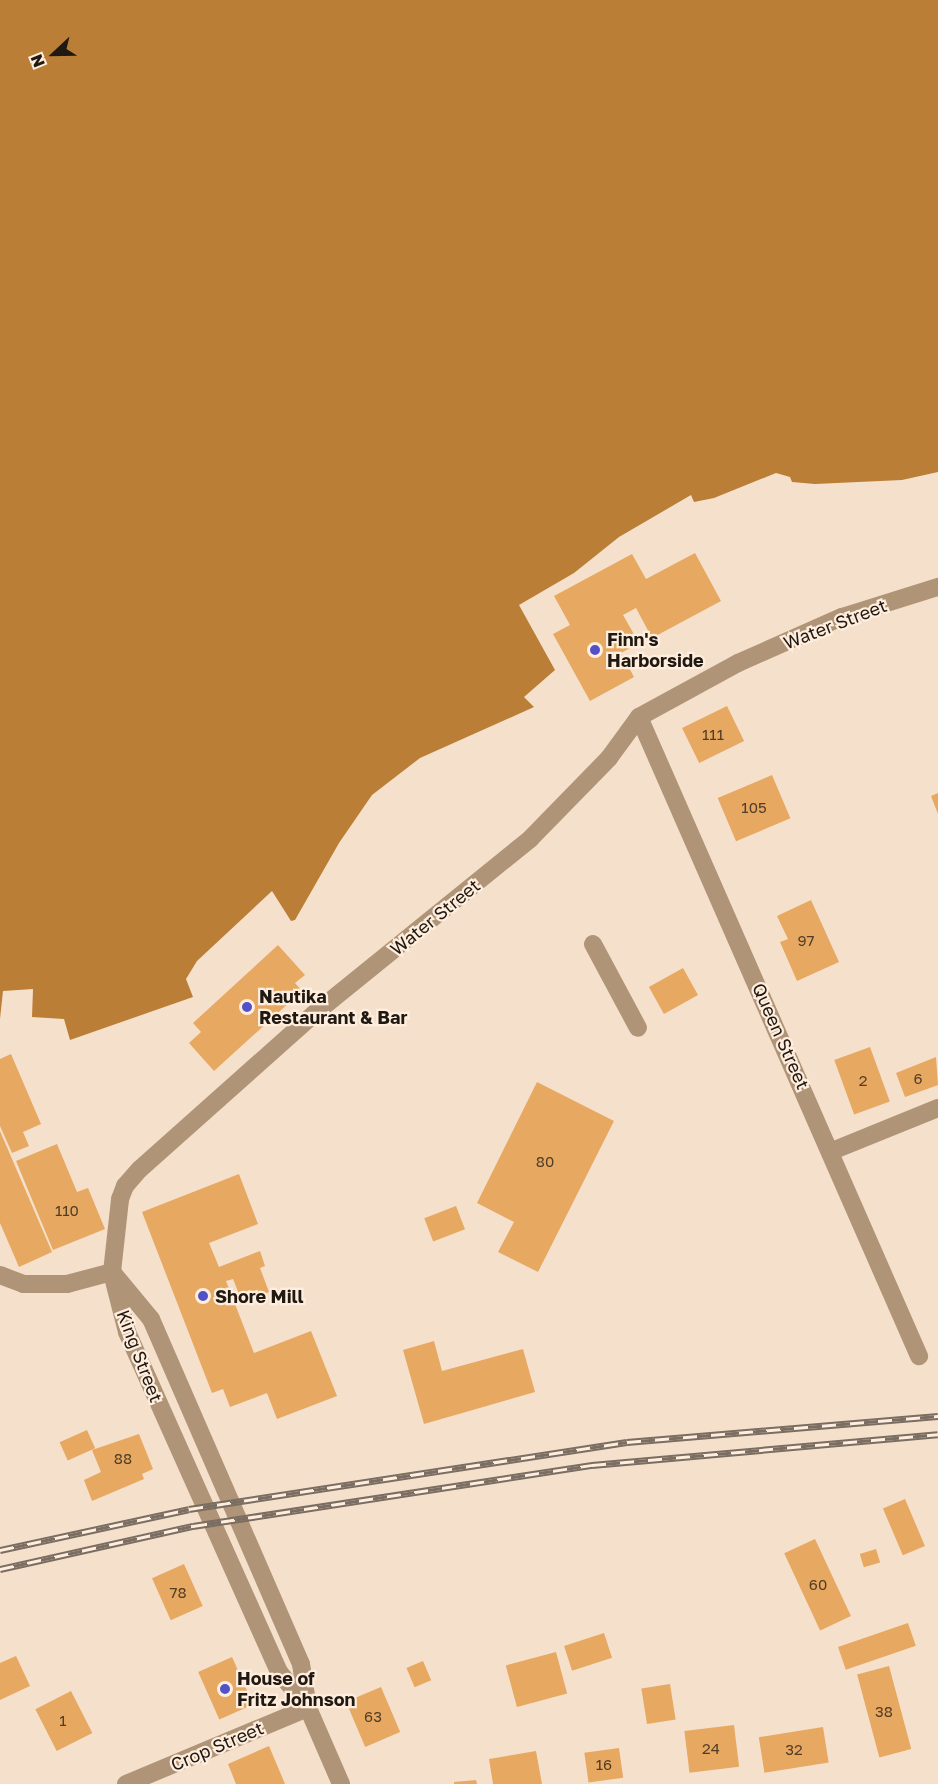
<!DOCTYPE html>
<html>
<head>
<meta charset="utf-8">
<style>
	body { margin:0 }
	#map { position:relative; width:938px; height:1784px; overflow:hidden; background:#f5e0cc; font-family:"Golos Text",sans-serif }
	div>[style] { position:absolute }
	.water>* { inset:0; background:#bb7e36 }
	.building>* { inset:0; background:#e7a861; transform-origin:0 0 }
	.minor>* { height:18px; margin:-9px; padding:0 9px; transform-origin:9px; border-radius:9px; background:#af9477 }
	.rail>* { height:7px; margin-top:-3.5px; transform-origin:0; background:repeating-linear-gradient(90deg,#ffeede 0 14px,#7a6d61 0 28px); box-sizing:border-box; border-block:2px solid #7a6d61 }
	.dots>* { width:16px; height:16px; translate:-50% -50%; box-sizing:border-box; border:3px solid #ffeede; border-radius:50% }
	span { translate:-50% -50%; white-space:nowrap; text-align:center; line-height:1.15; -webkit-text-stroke:4.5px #ffeede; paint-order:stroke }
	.number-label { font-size:15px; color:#523d26 }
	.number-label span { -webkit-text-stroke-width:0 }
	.street-label { font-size:18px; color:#201912 }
	.poi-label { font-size:18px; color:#201912; font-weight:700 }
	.left { translate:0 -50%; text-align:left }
	.north { position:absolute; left:24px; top:24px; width:60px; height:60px; -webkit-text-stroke:4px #ffeede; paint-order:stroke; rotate:248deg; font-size:16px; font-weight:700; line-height:24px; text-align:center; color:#201912 }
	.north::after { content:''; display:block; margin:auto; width:21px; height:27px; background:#201912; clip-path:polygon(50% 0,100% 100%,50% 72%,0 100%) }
</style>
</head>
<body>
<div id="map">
	<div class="water">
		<i style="clip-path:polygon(0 0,938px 0,938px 472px,902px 480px,815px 484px,792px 482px,790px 477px,776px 473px,714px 498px,694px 502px,691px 495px,619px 537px,574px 573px,519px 605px,555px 670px,524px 697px,534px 707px,420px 758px,372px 795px,339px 843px,295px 920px,291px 921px,272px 891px,197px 961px,186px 979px,193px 997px,70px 1040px,64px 1019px,32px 1017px,33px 989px,3px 991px,0 1019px)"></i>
	</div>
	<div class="building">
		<i style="clip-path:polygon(695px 553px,721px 601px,652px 638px,636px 608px,623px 615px,639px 643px,621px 653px,634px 677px,590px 701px,553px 634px,570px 625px,554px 596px,632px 554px,646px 579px)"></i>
		<i style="left:727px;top:706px;width:39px;height:50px;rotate:64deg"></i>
		<i style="left:772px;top:775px;width:47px;height:59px;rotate:67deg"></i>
		<i style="clip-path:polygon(938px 793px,938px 814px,931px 796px)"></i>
		<i style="clip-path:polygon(811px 900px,839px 962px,797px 981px,780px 942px,788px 939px,777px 916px)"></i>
		<i style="clip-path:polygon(278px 945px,305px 975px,295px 983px,302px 991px,214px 1071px,189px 1043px,201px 1032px,193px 1023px)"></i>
		<i style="left:683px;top:968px;width:31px;height:39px;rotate:61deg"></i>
		<i style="left:870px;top:1047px;width:58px;height:38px;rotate:70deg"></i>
		<i style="clip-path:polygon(11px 1054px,41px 1124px,23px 1132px,29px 1146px,12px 1153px,0 1126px,0 1059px)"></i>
		<i style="clip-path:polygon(936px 1057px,938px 1085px,905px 1097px,896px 1073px)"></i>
		<i style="clip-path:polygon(537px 1082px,614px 1121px,538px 1272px,498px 1252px,514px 1222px,477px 1203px)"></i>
		<i style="clip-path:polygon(0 1131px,52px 1252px,19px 1267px,0 1223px)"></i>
		<i style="clip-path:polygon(57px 1144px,77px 1192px,88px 1188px,105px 1229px,53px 1250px,16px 1161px)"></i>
		<i style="clip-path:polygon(239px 1174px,258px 1224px,209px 1243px,219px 1267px,260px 1251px,265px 1266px,260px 1268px,269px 1292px,254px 1299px,250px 1290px,239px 1294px,233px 1279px,226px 1281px,254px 1353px,311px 1331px,337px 1396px,277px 1419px,267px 1393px,230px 1407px,223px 1389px,212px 1393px,142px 1212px)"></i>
		<i style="left:456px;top:1206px;width:25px;height:34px;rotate:69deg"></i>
		<i style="clip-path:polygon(434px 1341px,442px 1371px,523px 1349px,535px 1392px,424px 1424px,403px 1350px)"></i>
		<i style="left:87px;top:1430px;width:20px;height:30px;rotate:66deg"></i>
		<i style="clip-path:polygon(139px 1434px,153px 1469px,142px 1474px,144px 1479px,92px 1501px,84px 1480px,101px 1472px,92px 1450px)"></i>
		<i style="left:905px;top:1499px;width:51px;height:24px;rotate:67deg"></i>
		<i style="left:815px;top:1539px;width:85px;height:34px;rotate:65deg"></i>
		<i style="left:876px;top:1549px;width:14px;height:17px;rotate:73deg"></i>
		<i style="left:184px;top:1564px;width:46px;height:35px;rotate:66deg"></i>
		<i style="left:908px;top:1623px;width:24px;height:74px;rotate:71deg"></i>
		<i style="left:604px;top:1633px;width:26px;height:42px;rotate:72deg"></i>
		<i style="left:556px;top:1652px;width:43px;height:52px;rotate:75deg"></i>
		<i style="clip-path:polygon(16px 1656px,30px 1686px,0 1700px,0 1663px)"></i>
		<i style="left:232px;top:1657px;width:52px;height:37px;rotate:66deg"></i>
		<i style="left:423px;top:1661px;width:21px;height:18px;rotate:67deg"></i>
		<i style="left:889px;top:1666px;width:86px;height:33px;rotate:75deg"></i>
		<i style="left:670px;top:1684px;width:36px;height:29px;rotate:81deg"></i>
		<i style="left:381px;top:1687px;width:49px;height:38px;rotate:67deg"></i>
		<i style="left:71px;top:1691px;width:47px;height:40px;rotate:63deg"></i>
		<i style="left:734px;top:1725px;width:42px;height:50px;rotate:83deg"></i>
		<i style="left:823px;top:1727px;width:36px;height:65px;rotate:81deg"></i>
		<i style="clip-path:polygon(269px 1746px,285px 1784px,236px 1784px,228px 1764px)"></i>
		<i style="left:619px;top:1748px;width:30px;height:35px;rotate:82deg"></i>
		<i style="clip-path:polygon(536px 1751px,542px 1784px,493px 1784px,489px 1759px)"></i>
		<i style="clip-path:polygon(476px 1780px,477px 1784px,454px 1784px,454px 1782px)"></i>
	</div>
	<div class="minor">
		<i style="left:639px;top:717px;width:698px;rotate:66.34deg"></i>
		<i style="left:593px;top:944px;width:95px;rotate:61.8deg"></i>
		<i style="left:832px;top:1151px;width:114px;rotate:-22.1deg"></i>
		<i style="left:112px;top:1272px;width:61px;rotate:50.3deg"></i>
		<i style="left:151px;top:1319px;width:376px;rotate:66.5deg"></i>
		<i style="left:301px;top:1664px;width:45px;rotate:81deg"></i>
		<i style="left:308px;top:1708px;width:83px;rotate:66.5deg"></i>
		<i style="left:0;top:1275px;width:25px;rotate:21deg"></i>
		<i style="left:23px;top:1284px;width:44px"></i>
		<i style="left:67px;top:1284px;width:47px;rotate:-14.9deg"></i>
		<i style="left:112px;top:1272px;width:73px;rotate:-83.7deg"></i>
		<i style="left:120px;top:1199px;width:14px;rotate:-69deg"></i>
		<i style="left:125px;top:1186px;width:23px;rotate:-49deg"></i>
		<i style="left:140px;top:1169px;width:233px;rotate:-41.7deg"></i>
		<i style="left:314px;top:1014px;width:279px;rotate:-39deg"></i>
		<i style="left:531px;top:838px;width:112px;rotate:-45.7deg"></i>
		<i style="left:609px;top:758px;width:51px;rotate:-53.8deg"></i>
		<i style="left:639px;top:717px;width:113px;rotate:-28.6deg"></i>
		<i style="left:738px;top:663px;width:114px;rotate:-23.9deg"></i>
		<i style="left:842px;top:617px;width:101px;rotate:-17.4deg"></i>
		<i style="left:113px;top:1277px;width:57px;rotate:75.7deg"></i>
		<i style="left:127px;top:1332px;width:372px;rotate:65.9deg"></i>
		<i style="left:279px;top:1672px;width:44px;rotate:50.5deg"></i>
		<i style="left:126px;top:1784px;width:197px;rotate:-22.7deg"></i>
	</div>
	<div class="rail">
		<i style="left:0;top:1550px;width:193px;rotate:-12.2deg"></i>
		<i style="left:189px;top:1509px;width:443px;rotate:-8.7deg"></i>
		<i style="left:627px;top:1442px;width:312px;rotate:-4.8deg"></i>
		<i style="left:0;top:1569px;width:198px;rotate:-12.6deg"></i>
		<i style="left:193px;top:1526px;width:404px;rotate:-8.7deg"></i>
		<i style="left:592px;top:1465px;width:347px;rotate:-5.1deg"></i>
	</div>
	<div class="dots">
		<i style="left:595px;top:650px;background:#5151c8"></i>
		<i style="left:247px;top:1007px;background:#5151c8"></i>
		<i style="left:203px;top:1296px;background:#5151c8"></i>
		<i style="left:225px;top:1689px;background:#5151c8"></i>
	</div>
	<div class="number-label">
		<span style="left:713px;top:735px">111</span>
		<span style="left:754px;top:808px">105</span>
		<span style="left:806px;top:941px">97</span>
		<span style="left:918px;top:1079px">6</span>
		<span style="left:863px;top:1081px">2</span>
		<span style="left:545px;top:1162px">80</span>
		<span style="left:67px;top:1211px">110</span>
		<span style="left:123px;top:1459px">88</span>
		<span style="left:818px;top:1585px">60</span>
		<span style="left:178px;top:1593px">78</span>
		<span style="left:884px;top:1712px">38</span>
		<span style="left:373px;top:1717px">63</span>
		<span style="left:63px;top:1721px">1</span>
		<span style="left:711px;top:1749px">24</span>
		<span style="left:794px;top:1750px">32</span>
		<span style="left:604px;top:1765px">16</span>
	</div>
	<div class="street-label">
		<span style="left:835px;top:624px;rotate:-21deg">Water Street</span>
		<span style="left:435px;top:917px;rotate:-39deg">Water Street</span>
		<span style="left:781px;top:1036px;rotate:66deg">Queen Street</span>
		<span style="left:140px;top:1356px;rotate:69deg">King Street</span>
		<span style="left:217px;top:1746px;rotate:-23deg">Crop Street</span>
	</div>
	<div class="poi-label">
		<span class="left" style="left:607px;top:650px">Finn's<br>Harborside</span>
		<span class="left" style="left:259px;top:1007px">Nautika<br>Restaurant &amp; Bar</span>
		<span class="left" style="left:215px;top:1296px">Shore Mill</span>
		<span class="left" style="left:237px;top:1689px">House of<br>Fritz Johnson</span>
	</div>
	<div class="north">N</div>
</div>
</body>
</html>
